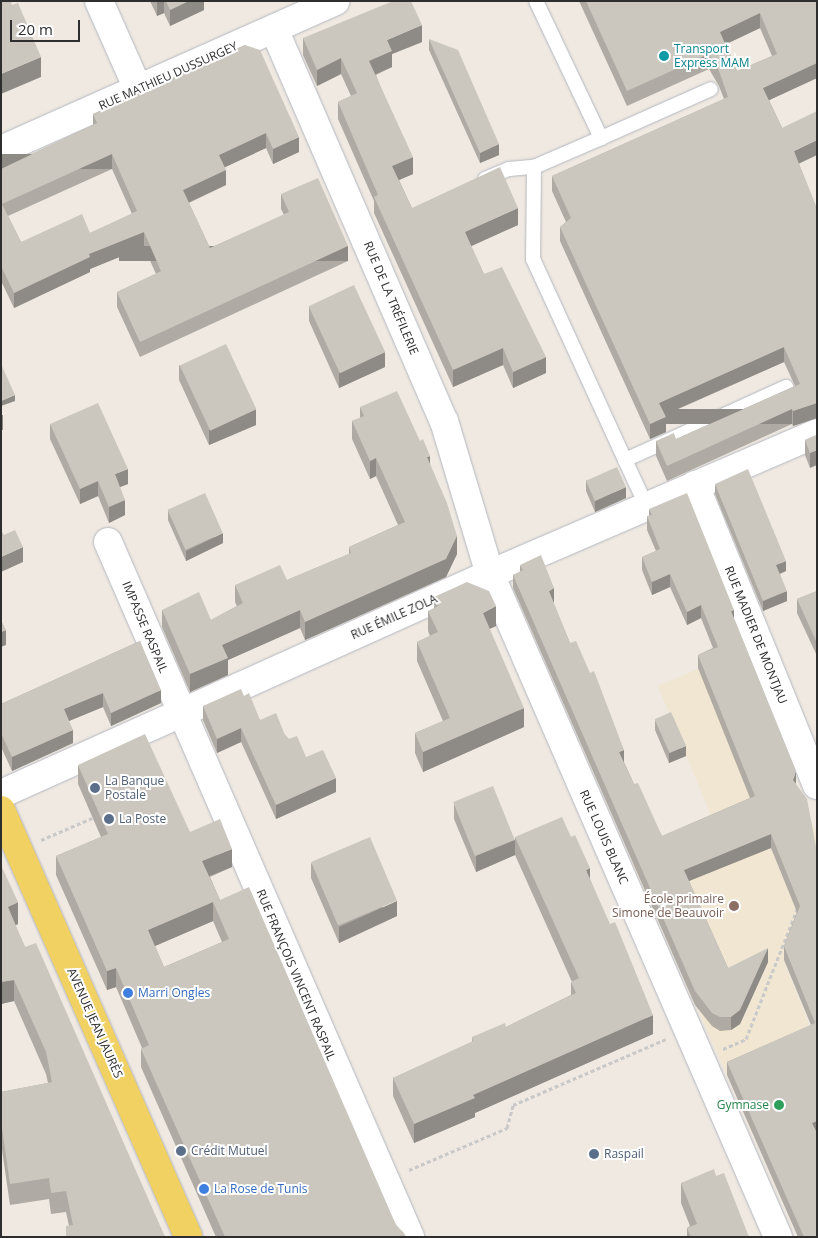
<!DOCTYPE html>
<html>
<head>
<meta charset="utf-8">
<style>
	body { margin:0 }
	#map { position:relative; width:818px; height:1238px; overflow:hidden; background:#efe9e1; font-family:"Open Sans",sans-serif }
	div>[style] { position:absolute }
	.education>* { inset:0; background:#f0e6d1 }
	.path>* { height:3px; margin-top:-1.5px; transform-origin:0; background:repeating-linear-gradient(90deg,#c9c9c9 0 4px,transparent 0 6.5px) }
	.roads { filter:drop-shadow(0 0 1px #b4b7c1) drop-shadow(0 0 1px #b4b7c1) }
	.service>* { height:14px; margin:-7px; padding:0 7px; transform-origin:7px; border-radius:7px; background:#fff }
	.minor>* { height:28px; margin:-14px; padding:0 14px; transform-origin:14px; border-radius:14px; background:#fff }
	.primary>* { height:28px; margin:-14px; padding:0 14px; transform-origin:14px; border-radius:14px; background:#f2d163 }
	.wall>* { inset:0; background:#afaba4 }
	.shaded-wall>* { inset:0; background:#8e8b86; transform-origin:0 0 }
	.building>* { inset:0; background:#cbc7bf; transform-origin:0 0 }
	.dots>* { width:14px; height:14px; translate:-50% -50%; box-sizing:border-box; border:2px solid #fff; border-radius:50% }
	span { translate:-50% -50%; white-space:nowrap; text-align:center; line-height:1.15; -webkit-text-stroke:4px #fff; paint-order:stroke }
	.culture-label { font-size:12px; color:#0d838f }
	.left { translate:0 -50%; text-align:left }
	.street-label { font-size:12px; color:#2e2e2e }
	.service-label { font-size:12px; color:#4e5e75 }
	.education-label { font-size:12px; color:#785e54 }
	.right { translate:-100% -50%; text-align:right }
	.shop-label { font-size:12px; color:#366cbe }
	.leisure-label { font-size:12px; color:#27864d }
	.frame { position:absolute; inset:0; border:2px solid #2e2e2e; pointer-events:none }
	.scale { position:absolute; left:10px; top:20px; width:70px; height:22px; box-sizing:border-box; border:2px solid #2e2e2e; border-top:0; padding-left:6px; font-size:15px; line-height:18px; white-space:nowrap; color:#2e2e2e; -webkit-text-stroke:4px #fff; paint-order:stroke }
</style>
</head>
<body>
<div id="map">
	<div class="education">
		<i style="clip-path:polygon(741px 651px,817px 835px,817px 950px,785px 964px,817px 1044px,727px 1075px,632px 863px,715px 826px,658px 686px)"></i>
	</div>
	<div class="path">
		<i style="left:41px;top:840px;width:56px;rotate:-23.3deg"></i>
		<i style="left:723px;top:1049px;width:25px;rotate:-23deg"></i>
		<i style="left:746px;top:1039px;width:142px;rotate:-68.5deg"></i>
		<i style="left:409px;top:1170px;width:107px;rotate:-23.2deg"></i>
		<i style="left:507px;top:1128px;width:24px;rotate:-75deg"></i>
		<i style="left:513px;top:1105px;width:167px;rotate:-23.3deg"></i>
	</div>
	<div class="roads">
		<div class="service">
			<i style="left:536px;top:1px;width:152px;rotate:64.6deg"></i>
			<i style="left:601px;top:138px;width:73px;rotate:156.6deg"></i>
			<i style="left:534px;top:167px;width:92px;rotate:90.6deg"></i>
			<i style="left:533px;top:259px;width:221px;rotate:65.4deg"></i>
			<i style="left:625px;top:460px;width:177px;rotate:-24.4deg"></i>
			<i style="left:601px;top:138px;width:120px;rotate:-24deg"></i>
			<i style="left:485px;top:179px;width:26px;rotate:-23deg"></i>
			<i style="left:509px;top:169px;width:25px;rotate:-5deg"></i>
			<i style="left:625px;top:460px;width:38px;rotate:65deg"></i>
		</div>
		<div class="minor">
			<i style="left:99px;top:1px;width:96px;rotate:66.1deg"></i>
			<i style="left:274px;top:29px;width:427px;rotate:66.6deg"></i>
			<i style="left:444px;top:421px;width:160px;rotate:73.3deg"></i>
			<i style="left:490px;top:574px;width:723px;rotate:66.52deg"></i>
			<i style="left:1px;top:150px;width:366px;rotate:-24deg"></i>
			<i style="left:695px;top:485px;width:324px;rotate:67.9deg"></i>
			<i style="left:108px;top:542px;width:758px;rotate:66.51deg"></i>
			<i style="left:1px;top:794px;width:536px;rotate:-24.22deg"></i>
			<i style="left:490px;top:574px;width:356px;rotate:-23.3deg"></i>
		</div>
		<div class="primary">
			<i style="left:1px;top:810px;width:466px;rotate:66.3deg"></i>
		</div>
	</div>
	<div class="wall">
		<i style="clip-path:polygon(150px 1px,204px 1px,204px 10px,170px 26px,164px 13px,157px 16px)"></i>
		<i style="clip-path:polygon(evenodd,579px 1px,817px 1px,817px 78px,769px 100px,799px 164px,817px 209px,817px 418px,793px 426px,792px 424px,667px 481px,656px 456px,656px 441px,676px 439px,795px 386px,784px 362px,665px 415px,666px 432px,650px 439px,560px 241px,560px 227px,566px 222px,552px 191px,552px 176px,724px 99px,719px 86px,709px 69px,627px 106px,579px 1px,760px 28px,772px 56px,737px 71px,726px 44px,760px 28px)"></i>
		<i style="clip-path:polygon(303px 38px,422px 42px,392px 54px,392px 67px,376px 75px,413px 174px,399px 180px,412px 208px,518px 225px,471px 246px,484px 274px,546px 373px,513px 388px,503px 365px,453px 387px,374px 213px,374px 201px,338px 119px,338px 102px,351px 96px,341px 74px,317px 86px,303px 55px)"></i>
		<i style="clip-path:polygon(429px 39px,499px 155px,480px 163px,429px 50px)"></i>
		<i style="clip-path:polygon(evenodd,245px 45px,299px 152px,273px 164px,266px 148px,225px 167px,226px 185px,189px 203px,210px 248px,284px 215px,281px 209px,281px 194px,348px 261px,140px 357px,117px 307px,117px 292px,156px 274px,144px 247px,90px 269px,90px 272px,14px 308px,2px 283px,1px 283px,1px 169px,93px 125px,93px 114px,245px 45px,112px 169px,132px 214px,90px 233px,21px 242px,8px 216px,112px 169px)"></i>
		<i style="clip-path:polygon(309px 306px,385px 367px,339px 388px,309px 321px)"></i>
		<i style="clip-path:polygon(179px 365px,256px 425px,209px 445px,179px 380px)"></i>
		<i style="clip-path:polygon(360px 407px,430px 464px,457px 554px,446px 577px,305px 640px,300px 628px,228px 660px,228px 675px,190px 692px,162px 627px,162px 610px,211px 620px,237px 606px,235px 602px,235px 585px,287px 580px,349px 554px,349px 547px,398px 525px,376px 476px,370px 479px,352px 439px,352px 421px,360px 418px)"></i>
		<i style="clip-path:polygon(50px 424px,128px 484px,120px 487px,125px 515px,109px 523px,98px 496px,80px 504px,50px 439px)"></i>
		<i style="clip-path:polygon(817px 435px,810px 468px,805px 455px,805px 440px)"></i>
		<i style="clip-path:polygon(586px 480px,626px 498px,595px 512px,586px 491px)"></i>
		<i style="clip-path:polygon(715px 484px,786px 571px,780px 574px,787px 601px,763px 611px,715px 494px)"></i>
		<i style="clip-path:polygon(649px 509px,734px 620px,796px 785px,817px 852px,817px 1237px,798px 1237px,727px 1075px,727px 1062px,811px 1025px,784px 960px,784px 946px,797px 912px,771px 848px,689px 881px,728px 968px,768px 962px,740px 1024px,731px 1030px,720px 1031px,712px 1026px,695px 1005px,513px 588px,513px 575px,520px 572px,520px 565px,554px 602px,553px 602px,570px 643px,624px 762px,634px 784px,662px 836px,750px 798px,698px 668px,698px 655px,713px 648px,701px 618px,687px 625px,670px 587px,652px 595px,642px 570px,642px 557px,656px 551px,647px 530px,647px 516px,649px 516px)"></i>
		<i style="clip-path:polygon(168px 510px,223px 543px,186px 561px,168px 520px)"></i>
		<i style="clip-path:polygon(817px 591px,817px 656px,797px 613px,797px 599px)"></i>
		<i style="clip-path:polygon(434px 597px,496px 626px,489px 629px,524px 727px,423px 772px,415px 753px,415px 733px,443px 721px,417px 661px,417px 642px,430px 636px,428px 631px,428px 611px,434px 609px)"></i>
		<i style="clip-path:polygon(140px 641px,161px 703px,111px 726px,103px 707px,69px 721px,73px 743px,12px 771px,1px 747px,1px 704px)"></i>
		<i style="clip-path:polygon(244px 696px,260px 720px,285px 735px,336px 792px,276px 819px,241px 742px,217px 753px,203px 720px,203px 706px)"></i>
		<i style="clip-path:polygon(655px 720px,686px 756px,669px 763px,655px 730px)"></i>
		<i style="clip-path:polygon(evenodd,78px 765px,190px 832px,232px 867px,210px 877px,220px 900px,396px 1225px,406px 1237px,216px 1237px,141px 1067px,141px 1049px,142px 1048px,116px 987px,107px 990px,56px 875px,56px 856px,101px 837px,78px 784px,78px 765px,213px 921px,222px 942px,164px 967px,155px 946px,213px 921px)"></i>
		<i style="clip-path:polygon(454px 803px,515px 840px,515px 837px,590px 879px,653px 1034px,475px 1113px,475px 1117px,414px 1143px,393px 1096px,393px 1078px,472px 1042px,472px 1037px,506px 1027px,571px 995px,571px 982px,572px 982px,515px 855px,476px 872px,454px 819px)"></i>
		<i style="clip-path:polygon(311px 863px,397px 916px,339px 943px,311px 878px)"></i>
		<i style="clip-path:polygon(1px 865px,18px 924px,15px 925px,25px 947px,165px 1237px,66px 1237px,66px 1226px,69px 1226px,66px 1212px,51px 1214px,49px 1199px,10px 1205px,2px 1150px,1px 1150px,1px 1092px,48px 1083px,46px 1074px,14px 1001px,1px 1004px)"></i>
		<i style="clip-path:polygon(716px 1176px,749px 1237px,687px 1237px,687px 1228px,690px 1226px,681px 1203px,681px 1183px)"></i>
	</div>
	<div class="shaded-wall">
		<i style="clip-path:polygon(157px 1px,164px 1px,164px 13px,157px 16px)"></i>
		<i style="clip-path:polygon(189px 1px,204px 1px,204px 10px,170px 26px,170px 10px)"></i>
		<i style="clip-path:polygon(760px 13px,760px 28px,720px 47px,720px 32px)"></i>
		<i style="clip-path:polygon(422px 25px,422px 42px,392px 54px,392px 67px,369px 77px,369px 61px,387px 40px)"></i>
		<i style="left:709px;top:54px;width:15px;height:90px;rotate:90deg"></i>
		<i style="clip-path:polygon(41px 57px,41px 77px,1px 94px,1px 74px)"></i>
		<i style="clip-path:polygon(341px 58px,341px 74px,317px 86px,317px 70px)"></i>
		<i style="clip-path:polygon(817px 63px,817px 78px,763px 103px,763px 88px)"></i>
		<i style="clip-path:polygon(266px 133px,266px 148px,219px 170px,219px 155px)"></i>
		<i style="clip-path:polygon(299px 137px,299px 152px,273px 164px,273px 149px)"></i>
		<i style="clip-path:polygon(817px 140px,817px 155px,794px 166px,794px 151px)"></i>
		<i style="clip-path:polygon(499px 144px,499px 155px,480px 163px,480px 153px)"></i>
		<i style="left:112px;top:154px;width:15px;height:121px;rotate:90deg"></i>
		<i style="clip-path:polygon(413px 157px,413px 174px,392px 183px,392px 166px)"></i>
		<i style="clip-path:polygon(226px 170px,226px 185px,183px 205px,183px 190px)"></i>
		<i style="clip-path:polygon(518px 208px,518px 225px,465px 249px,465px 232px)"></i>
		<i style="clip-path:polygon(144px 232px,144px 247px,90px 269px,90px 272px,14px 308px,14px 293px,89px 254px)"></i>
		<i style="left:348px;top:246px;width:15px;height:229px;rotate:90deg"></i>
		<i style="left:1px;top:268px;width:1px;height:15px"></i>
		<i style="clip-path:polygon(784px 347px,784px 362px,659px 417px,659px 403px)"></i>
		<i style="clip-path:polygon(503px 348px,503px 365px,453px 387px,453px 370px)"></i>
		<i style="clip-path:polygon(385px 352px,385px 367px,339px 388px,339px 373px)"></i>
		<i style="clip-path:polygon(546px 357px,546px 373px,513px 388px,513px 372px)"></i>
		<i style="clip-path:polygon(15px 395px,15px 401px,1px 406px,1px 401px)"></i>
		<i style="clip-path:polygon(817px 403px,817px 418px,793px 426px,793px 411px)"></i>
		<i style="clip-path:polygon(256px 409px,256px 425px,209px 445px,209px 430px)"></i>
		<i style="left:792px;top:409px;width:15px;height:137px;rotate:90deg"></i>
		<i style="left:3px;top:415px;width:15px;height:2px;rotate:90deg"></i>
		<i style="clip-path:polygon(666px 417px,666px 432px,650px 439px,650px 424px)"></i>
		<i style="clip-path:polygon(817px 450px,817px 465px,810px 468px,810px 453px)"></i>
		<i style="clip-path:polygon(430px 456px,430px 473px,427px 457px)"></i>
		<i style="clip-path:polygon(376px 458px,376px 476px,370px 479px,370px 461px)"></i>
		<i style="clip-path:polygon(128px 469px,128px 484px,115px 489px,115px 474px)"></i>
		<i style="clip-path:polygon(98px 481px,98px 496px,80px 504px,80px 489px)"></i>
		<i style="clip-path:polygon(626px 487px,626px 498px,595px 512px,595px 501px)"></i>
		<i style="clip-path:polygon(125px 500px,125px 515px,109px 523px,109px 507px)"></i>
		<i style="clip-path:polygon(223px 533px,223px 543px,186px 561px,186px 551px)"></i>
		<i style="clip-path:polygon(457px 536px,457px 554px,446px 577px,305px 640px,305px 622px)"></i>
		<i style="clip-path:polygon(23px 547px,23px 562px,1px 572px,1px 557px)"></i>
		<i style="clip-path:polygon(786px 561px,786px 571px,776px 575px,776px 565px)"></i>
		<i style="clip-path:polygon(670px 574px,670px 587px,652px 595px,652px 582px)"></i>
		<i style="clip-path:polygon(554px 588px,554px 602px,549px 604px,549px 591px)"></i>
		<i style="clip-path:polygon(787px 591px,787px 601px,763px 611px,763px 601px)"></i>
		<i style="clip-path:polygon(701px 605px,701px 618px,687px 625px,687px 612px)"></i>
		<i style="clip-path:polygon(496px 606px,496px 626px,483px 632px,483px 613px)"></i>
		<i style="clip-path:polygon(300px 610px,300px 628px,228px 660px,228px 675px,190px 692px,190px 674px,222px 645px)"></i>
		<i style="clip-path:polygon(734px 610px,734px 623px,731px 611px)"></i>
		<i style="clip-path:polygon(6px 630px,6px 645px,1px 647px,1px 632px)"></i>
		<i style="clip-path:polygon(161px 690px,161px 703px,111px 726px,111px 713px)"></i>
		<i style="clip-path:polygon(103px 693px,103px 707px,64px 723px,64px 709px)"></i>
		<i style="clip-path:polygon(524px 708px,524px 727px,423px 772px,423px 752px)"></i>
		<i style="clip-path:polygon(241px 728px,241px 742px,217px 753px,217px 739px)"></i>
		<i style="clip-path:polygon(73px 730px,73px 743px,12px 771px,12px 757px)"></i>
		<i style="clip-path:polygon(686px 746px,686px 756px,669px 763px,669px 753px)"></i>
		<i style="clip-path:polygon(624px 750px,624px 764px,619px 752px)"></i>
		<i style="clip-path:polygon(796px 771px,796px 784px,793px 780px)"></i>
		<i style="clip-path:polygon(336px 778px,336px 792px,276px 819px,276px 805px)"></i>
		<i style="clip-path:polygon(771px 834px,771px 848px,684px 883px,684px 870px)"></i>
		<i style="clip-path:polygon(515px 840px,515px 855px,476px 872px,476px 856px)"></i>
		<i style="clip-path:polygon(232px 849px,232px 867px,202px 879px,202px 861px)"></i>
		<i style="clip-path:polygon(590px 868px,590px 887px,586px 870px)"></i>
		<i style="clip-path:polygon(397px 901px,397px 916px,339px 943px,339px 927px)"></i>
		<i style="clip-path:polygon(18px 902px,18px 924px,8px 929px,8px 907px)"></i>
		<i style="clip-path:polygon(213px 902px,213px 921px,148px 949px,148px 930px)"></i>
		<i style="clip-path:polygon(768px 948px,768px 962px,740px 1024px,731px 1030px,731px 1017px)"></i>
		<i style="clip-path:polygon(116px 968px,116px 987px,107px 990px,107px 971px)"></i>
		<i style="clip-path:polygon(14px 980px,14px 1001px,1px 1004px,1px 982px)"></i>
		<i style="clip-path:polygon(653px 1015px,653px 1034px,475px 1113px,475px 1117px,414px 1143px,414px 1124px,473px 1095px)"></i>
		<i style="clip-path:polygon(817px 1121px,817px 1134px,812px 1123px)"></i>
	</div>
	<div class="building">
		<i style="clip-path:polygon(1px 1px,11px 1px,12px 5px,18px 3px,41px 57px,1px 74px)"></i>
		<i style="clip-path:polygon(166px 1px,189px 1px,170px 10px)"></i>
		<i style="clip-path:polygon(393px 1px,411px 1px,422px 25px,387px 40px,392px 51px,369px 61px,413px 157px,392px 166px,412px 208px,500px 167px,518px 208px,465px 232px,484px 274px,502px 267px,546px 357px,513px 372px,503px 348px,453px 370px,374px 197px,378px 195px,338px 102px,357px 93px,341px 58px,317px 70px,303px 38px)"></i>
		<i style="clip-path:polygon(evenodd,586px 1px,817px 1px,817px 63px,763px 88px,782px 128px,817px 111px,817px 140px,794px 151px,817px 209px,817px 403px,793px 411px,792px 409px,667px 466px,656px 441px,674px 433px,676px 439px,800px 384px,784px 347px,659px 403px,666px 417px,650px 424px,560px 227px,571px 218px,552px 176px,728px 97px,719px 71px,709px 54px,627px 91px,586px 1px,760px 13px,777px 54px,737px 71px,720px 32px,760px 13px)"></i>
		<i style="clip-path:polygon(429px 39px,458px 50px,499px 144px,480px 153px)"></i>
		<i style="clip-path:polygon(evenodd,245px 45px,260px 50px,299px 137px,273px 149px,266px 133px,219px 155px,226px 170px,183px 190px,210px 248px,289px 212px,281px 194px,318px 178px,348px 246px,140px 342px,117px 292px,161px 271px,144px 232px,89px 254px,90px 257px,14px 293px,2px 268px,1px 268px,1px 169px,97px 123px,93px 114px,245px 45px,112px 154px,137px 211px,90px 233px,82px 214px,21px 242px,2px 204px,112px 154px)"></i>
		<i style="left:354px;top:285px;width:74px;height:50px;rotate:65deg"></i>
		<i style="left:226px;top:344px;width:72px;height:51px;rotate:65deg"></i>
		<i style="clip-path:polygon(1px 364px,15px 395px,1px 401px)"></i>
		<i style="clip-path:polygon(397px 391px,420px 441px,423px 439px,430px 456px,427px 457px,447px 503px,457px 536px,446px 559px,305px 622px,300px 610px,222px 645px,228px 658px,190px 674px,162px 610px,199px 592px,211px 620px,243px 603px,235px 585px,280px 565px,287px 580px,351px 553px,349px 547px,405px 522px,376px 458px,370px 461px,352px 421px,364px 416px,360px 407px)"></i>
		<i style="clip-path:polygon(98px 403px,128px 469px,115px 474px,125px 500px,109px 507px,98px 481px,80px 489px,50px 424px)"></i>
		<i style="clip-path:polygon(817px 435px,817px 450px,810px 453px,805px 440px)"></i>
		<i style="left:617px;top:467px;width:22px;height:34px;rotate:66deg"></i>
		<i style="clip-path:polygon(748px 469px,786px 561px,776px 565px,787px 591px,763px 601px,715px 484px)"></i>
		<i style="left:205px;top:493px;width:44px;height:41px;rotate:66deg"></i>
		<i style="clip-path:polygon(687px 493px,734px 610px,731px 611px,796px 771px,793px 780px,807px 799px,817px 852px,817px 1121px,812px 1123px,817px 1133px,817px 1237px,804px 1237px,727px 1062px,815px 1023px,784px 946px,800px 906px,771px 834px,684px 870px,728px 968px,768px 948px,740px 1010px,731px 1017px,720px 1017px,712px 1013px,695px 991px,513px 575px,523px 570px,520px 565px,541px 555px,554px 588px,549px 591px,570px 643px,576px 641px,590px 673px,594px 671px,624px 750px,619px 752px,634px 784px,638px 783px,662px 836px,755px 796px,698px 655px,718px 647px,701px 605px,687px 612px,670px 574px,652px 582px,642px 557px,660px 549px,647px 516px,652px 515px,649px 509px)"></i>
		<i style="clip-path:polygon(1px 530px,4px 535px,15px 530px,23px 547px,1px 557px)"></i>
		<i style="clip-path:polygon(467px 582px,489px 591px,496px 606px,483px 613px,524px 708px,423px 752px,415px 733px,450px 718px,417px 642px,438px 632px,428px 611px,438px 606px,434px 597px)"></i>
		<i style="clip-path:polygon(817px 591px,817px 643px,797px 599px)"></i>
		<i style="clip-path:polygon(1px 620px,6px 630px,1px 632px)"></i>
		<i style="clip-path:polygon(140px 641px,161px 690px,111px 713px,103px 693px,64px 709px,73px 730px,12px 757px,1px 733px,1px 704px)"></i>
		<i style="clip-path:polygon(241px 689px,244px 696px,249px 693px,260px 720px,276px 713px,285px 735px,289px 739px,297px 736px,306px 757px,323px 750px,336px 778px,276px 805px,241px 728px,217px 739px,203px 706px)"></i>
		<i style="left:671px;top:712px;width:37px;height:18px;rotate:66deg"></i>
		<i style="clip-path:polygon(evenodd,145px 734px,190px 832px,220px 819px,232px 849px,202px 861px,220px 900px,249px 887px,396px 1225px,404px 1233px,406px 1237px,225px 1237px,141px 1049px,149px 1045px,116px 968px,107px 971px,56px 856px,108px 834px,78px 765px,145px 734px,213px 902px,229px 939px,164px 967px,148px 930px,213px 902px)"></i>
		<i style="left:493px;top:786px;width:58px;height:43px;rotate:68deg"></i>
		<i style="clip-path:polygon(562px 817px,571px 837px,575px 835px,590px 868px,586px 870px,610px 924px,615px 922px,653px 1015px,473px 1095px,475px 1098px,414px 1124px,393px 1078px,473px 1041px,472px 1037px,505px 1023px,506px 1027px,576px 993px,571px 982px,579px 978px,515px 837px)"></i>
		<i style="left:370px;top:837px;width:69px;height:64px;rotate:67deg"></i>
		<i style="clip-path:polygon(1px 865px,18px 902px,8px 907px,25px 947px,36px 943px,165px 1237px,66px 1237px,66px 1226px,73px 1225px,66px 1191px,51px 1193px,49px 1178px,10px 1184px,2px 1128px,1px 1128px,1px 1092px,52px 1082px,46px 1052px,14px 980px,1px 982px)"></i>
		<i style="clip-path:polygon(714px 1169px,716px 1176px,724px 1173px,749px 1237px,691px 1237px,687px 1228px,697px 1224px,681px 1183px)"></i>
	</div>
	<div class="dots">
		<i style="left:664px;top:56px;background:#0f9aa8"></i>
		<i style="left:95px;top:788px;background:#5c6f8a"></i>
		<i style="left:109px;top:819px;background:#5c6f8a"></i>
		<i style="left:734px;top:906px;background:#8d6e63"></i>
		<i style="left:128px;top:993px;background:#3f7fe0"></i>
		<i style="left:779px;top:1105px;background:#2e9e5b"></i>
		<i style="left:181px;top:1151px;background:#5c6f8a"></i>
		<i style="left:594px;top:1154px;background:#5c6f8a"></i>
		<i style="left:204px;top:1189px;background:#3f7fe0"></i>
	</div>
	<div class="culture-label">
		<span class="left" style="left:674px;top:56px">Transport<br>Express MAM</span>
	</div>
	<div class="street-label">
		<span style="left:168px;top:76px;rotate:-24deg">RUE MATHIEU DUSSURGEY</span>
		<span style="left:391px;top:298px;rotate:67deg">RUE DE LA TRÉFILERIE</span>
		<span style="left:394px;top:617px;rotate:-24deg">RUE ÉMILE ZOLA</span>
		<span style="left:145px;top:627px;rotate:67deg">IMPASSE RASPAIL</span>
		<span style="left:756px;top:635px;rotate:68deg">RUE MADIER DE MONTJAU</span>
		<span style="left:604px;top:837px;rotate:66deg">RUE LOUIS BLANC</span>
		<span style="left:296px;top:975px;rotate:67deg">RUE FRANÇOIS VINCENT RASPAIL</span>
		<span style="left:95px;top:1023px;rotate:66deg">AVENUE JEAN JAURÈS</span>
	</div>
	<div class="service-label">
		<span class="left" style="left:105px;top:788px">La Banque<br>Postale</span>
		<span class="left" style="left:119px;top:819px">La Poste</span>
		<span class="left" style="left:191px;top:1151px">Crédit Mutuel</span>
		<span class="left" style="left:604px;top:1154px">Raspail</span>
	</div>
	<div class="education-label">
		<span class="right" style="left:724px;top:906px">École primaire<br>Simone de Beauvoir</span>
	</div>
	<div class="shop-label">
		<span class="left" style="left:138px;top:993px">Marri Ongles</span>
		<span class="left" style="left:214px;top:1189px">La Rose de Tunis</span>
	</div>
	<div class="leisure-label">
		<span class="right" style="left:769px;top:1105px">Gymnase</span>
	</div>
	<div class="frame"></div>
	<div class="scale">20 m</div>
</div>
</body>
</html>
